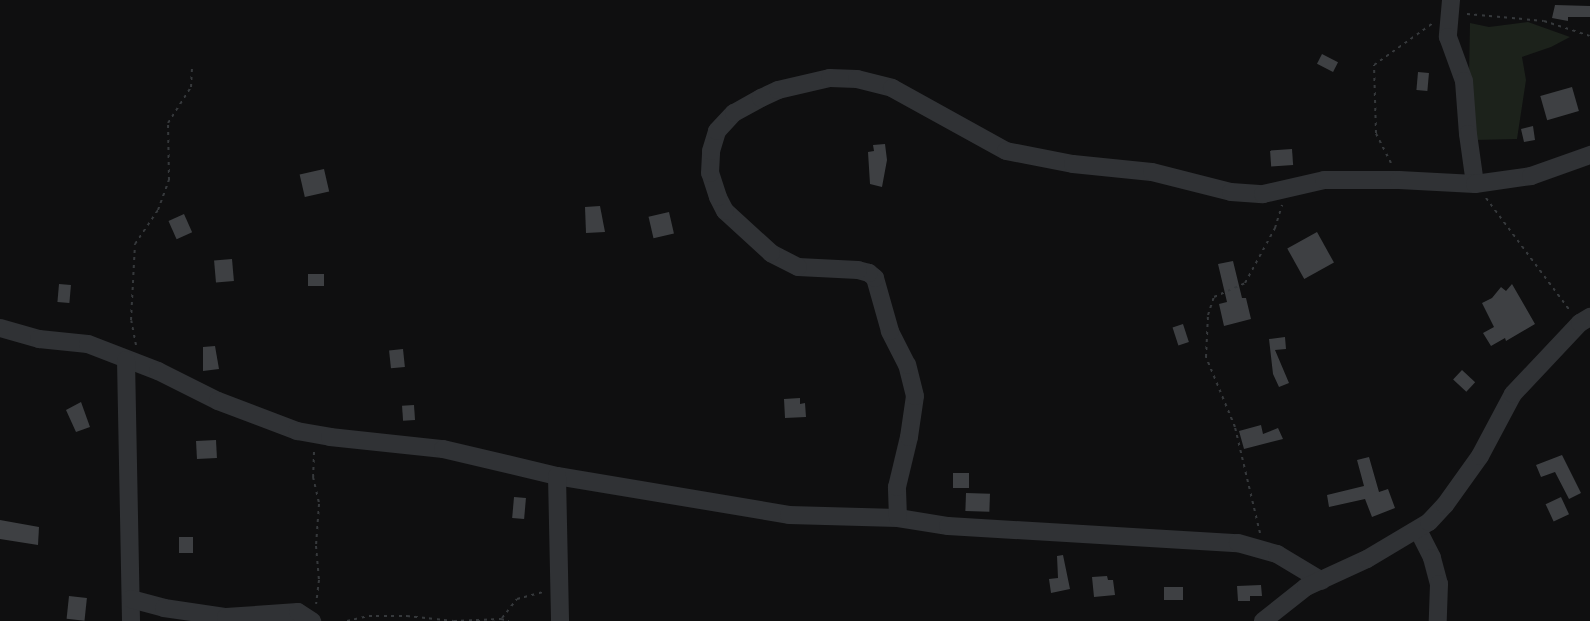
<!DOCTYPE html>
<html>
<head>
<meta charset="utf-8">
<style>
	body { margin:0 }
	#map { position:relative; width:1590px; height:621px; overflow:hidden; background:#0f0f10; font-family:Barlow,sans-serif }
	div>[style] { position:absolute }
	.green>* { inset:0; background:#1c221b }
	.building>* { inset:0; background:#3e4043; transform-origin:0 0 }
	.path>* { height:2px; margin-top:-1px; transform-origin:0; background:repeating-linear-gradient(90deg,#36393c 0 3px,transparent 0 7.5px) }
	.minor>* { height:18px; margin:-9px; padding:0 9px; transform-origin:9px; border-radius:9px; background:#303235 }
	span { translate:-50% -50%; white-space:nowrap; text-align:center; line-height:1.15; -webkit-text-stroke:5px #0a0a0b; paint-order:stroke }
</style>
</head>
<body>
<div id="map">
	<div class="green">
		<i style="clip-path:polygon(1528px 22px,1570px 37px,1551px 47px,1522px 57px,1526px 80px,1517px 139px,1474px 140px,1468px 130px,1470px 23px,1489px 27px)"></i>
	</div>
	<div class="building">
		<i style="clip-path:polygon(1555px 5px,1590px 6px,1590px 17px,1568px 17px,1568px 21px,1552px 18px)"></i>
		<i style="left:1322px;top:54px;width:18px;height:11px;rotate:27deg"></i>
		<i style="left:1418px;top:72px;width:11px;height:18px;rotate:5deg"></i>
		<i style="left:1572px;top:87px;width:25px;height:33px;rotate:74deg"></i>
		<i style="clip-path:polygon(1533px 126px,1535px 140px,1524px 142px,1521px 129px)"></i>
		<i style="clip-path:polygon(885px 144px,887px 160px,882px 187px,870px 184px,868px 152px,874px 151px,873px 145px)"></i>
		<i style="left:1292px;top:149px;width:16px;height:22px;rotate:86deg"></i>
		<i style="left:324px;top:169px;width:23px;height:25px;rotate:77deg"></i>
		<i style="clip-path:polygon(600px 206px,605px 232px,586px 233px,585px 207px)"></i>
		<i style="left:669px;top:212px;width:22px;height:21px;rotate:77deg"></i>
		<i style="left:184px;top:214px;width:20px;height:17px;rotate:66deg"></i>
		<i style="left:1317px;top:232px;width:35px;height:34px;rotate:61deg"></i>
		<i style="left:232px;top:259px;width:22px;height:18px;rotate:85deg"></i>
		<i style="clip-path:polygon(1233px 261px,1242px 298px,1246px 298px,1251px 319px,1224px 326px,1219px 304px,1227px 302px,1218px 264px)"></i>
		<i style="left:308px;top:274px;width:16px;height:12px"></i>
		<i style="left:59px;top:284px;width:12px;height:18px;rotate:5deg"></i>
		<i style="clip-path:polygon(1512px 284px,1535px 324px,1506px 341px,1505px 338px,1491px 346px,1483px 333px,1494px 327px,1482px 303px,1492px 298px,1501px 287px,1506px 291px)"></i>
		<i style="left:1183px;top:324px;width:19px;height:11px;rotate:72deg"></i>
		<i style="clip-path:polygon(1285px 337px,1286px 349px,1275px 350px,1289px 383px,1279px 387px,1273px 374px,1269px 339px)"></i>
		<i style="clip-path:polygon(215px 346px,219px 369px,203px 371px,203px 347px)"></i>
		<i style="left:403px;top:349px;width:18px;height:14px;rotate:84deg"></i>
		<i style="left:1462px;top:370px;width:18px;height:13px;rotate:43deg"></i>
		<i style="clip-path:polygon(800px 398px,800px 404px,805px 403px,806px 417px,785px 418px,784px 399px)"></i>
		<i style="clip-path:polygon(81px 402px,90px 427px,76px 432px,66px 410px)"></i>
		<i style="left:414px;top:405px;width:15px;height:12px;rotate:86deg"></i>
		<i style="clip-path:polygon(1261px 425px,1263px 434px,1278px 428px,1283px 439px,1244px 449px,1239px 431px)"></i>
		<i style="left:216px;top:440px;width:18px;height:20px;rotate:87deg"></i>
		<i style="clip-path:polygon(1562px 455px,1581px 493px,1569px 499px,1555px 472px,1541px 477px,1536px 465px)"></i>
		<i style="clip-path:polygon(1369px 457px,1379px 492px,1388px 489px,1395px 508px,1372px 517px,1365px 499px,1329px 507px,1327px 495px,1364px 486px,1357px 460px)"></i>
		<i style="left:953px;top:473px;width:16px;height:15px"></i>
		<i style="left:966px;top:493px;width:24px;height:18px;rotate:2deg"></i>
		<i style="left:514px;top:497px;width:12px;height:21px;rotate:5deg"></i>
		<i style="left:1561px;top:497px;width:19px;height:17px;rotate:65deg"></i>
		<i style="clip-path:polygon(0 520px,39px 527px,38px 545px,0 539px)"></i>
		<i style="left:179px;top:537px;width:14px;height:16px"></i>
		<i style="clip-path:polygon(1063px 555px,1070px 589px,1051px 593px,1049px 579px,1058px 578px,1057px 556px)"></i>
		<i style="clip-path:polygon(1107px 576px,1108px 580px,1113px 580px,1115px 595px,1094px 597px,1092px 577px)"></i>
		<i style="clip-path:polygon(1261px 585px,1262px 596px,1250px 596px,1250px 601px,1238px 601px,1237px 586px)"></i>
		<i style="left:1164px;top:587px;width:19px;height:13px"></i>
		<i style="left:69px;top:596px;width:18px;height:23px;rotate:6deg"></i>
	</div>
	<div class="path">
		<i style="left:1467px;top:14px;width:77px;rotate:5.2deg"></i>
		<i style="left:1544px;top:21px;width:48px;rotate:18.1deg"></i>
		<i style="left:1391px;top:163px;width:34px;rotate:-117deg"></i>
		<i style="left:1376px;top:133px;width:68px;rotate:-91.7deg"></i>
		<i style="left:1374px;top:65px;width:72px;rotate:-35.4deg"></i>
		<i style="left:1486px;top:198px;width:142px;rotate:53.3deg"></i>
		<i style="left:136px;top:345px;width:25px;rotate:-101deg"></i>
		<i style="left:131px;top:320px;width:76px;rotate:-87deg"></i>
		<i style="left:135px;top:244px;width:41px;rotate:-55.9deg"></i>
		<i style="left:158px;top:210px;width:32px;rotate:-70deg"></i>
		<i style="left:169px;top:180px;width:57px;rotate:-91deg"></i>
		<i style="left:168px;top:123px;width:43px;rotate:-57.4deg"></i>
		<i style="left:191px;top:87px;width:22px;rotate:-87deg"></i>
		<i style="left:314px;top:452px;width:25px;rotate:92deg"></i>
		<i style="left:313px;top:477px;width:28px;rotate:77deg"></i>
		<i style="left:319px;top:504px;width:42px;rotate:94.1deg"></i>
		<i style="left:316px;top:546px;width:34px;rotate:85deg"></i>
		<i style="left:319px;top:580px;width:24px;rotate:97deg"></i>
		<i style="left:1260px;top:533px;width:109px;rotate:-103.3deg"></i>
		<i style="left:1235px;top:427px;width:76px;rotate:-112.5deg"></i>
		<i style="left:1206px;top:357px;width:42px;rotate:-87.3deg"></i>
		<i style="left:1208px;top:315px;width:19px;rotate:-72deg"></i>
		<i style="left:1214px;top:297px;width:34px;rotate:-24deg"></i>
		<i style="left:1245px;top:283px;width:63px;rotate:-61.4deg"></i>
		<i style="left:1275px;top:228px;width:24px;rotate:-73deg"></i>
		<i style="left:502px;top:618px;width:24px;rotate:-52deg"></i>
		<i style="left:517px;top:599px;width:27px;rotate:-15deg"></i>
		<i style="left:347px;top:621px;width:23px;rotate:-13deg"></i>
		<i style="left:369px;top:616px;width:38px"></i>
		<i style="left:407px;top:616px;width:47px;rotate:6.1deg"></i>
		<i style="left:454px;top:621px;width:47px;rotate:-2.4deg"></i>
		<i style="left:501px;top:619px;width:8px;rotate:14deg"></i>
	</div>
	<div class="minor">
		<i style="left:1451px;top:0;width:37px;rotate:95deg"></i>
		<i style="left:1448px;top:37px;width:47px;rotate:70deg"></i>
		<i style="left:1464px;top:81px;width:53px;rotate:85.7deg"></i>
		<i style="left:1468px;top:134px;width:50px;rotate:82deg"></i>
		<i style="left:0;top:328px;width:41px;rotate:15.8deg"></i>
		<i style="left:39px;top:339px;width:49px;rotate:5.8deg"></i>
		<i style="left:88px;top:344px;width:75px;rotate:21.1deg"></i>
		<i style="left:158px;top:371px;width:67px;rotate:26.6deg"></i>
		<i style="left:218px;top:401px;width:85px;rotate:20.8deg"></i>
		<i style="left:297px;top:431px;width:34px;rotate:10deg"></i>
		<i style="left:330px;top:437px;width:114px;rotate:6.1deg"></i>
		<i style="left:443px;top:449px;width:117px;rotate:13.3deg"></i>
		<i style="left:557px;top:476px;width:235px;rotate:9.5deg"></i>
		<i style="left:789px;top:515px;width:109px;rotate:1.6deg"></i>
		<i style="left:898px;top:518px;width:51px;rotate:9.1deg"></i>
		<i style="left:948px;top:526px;width:290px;rotate:3.4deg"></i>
		<i style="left:1238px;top:543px;width:41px;rotate:15.8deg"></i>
		<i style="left:1277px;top:554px;width:52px;rotate:31deg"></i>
		<i style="left:126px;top:360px;width:261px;rotate:88.9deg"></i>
		<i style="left:557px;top:476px;width:145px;rotate:88.8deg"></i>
		<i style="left:898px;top:518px;width:31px;rotate:-92deg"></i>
		<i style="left:897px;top:487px;width:51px;rotate:-76.5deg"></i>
		<i style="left:909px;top:437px;width:41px;rotate:-81.7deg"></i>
		<i style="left:915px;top:396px;width:32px;rotate:-104deg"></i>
		<i style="left:907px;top:365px;width:38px;rotate:-117deg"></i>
		<i style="left:890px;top:331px;width:55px;rotate:-105.8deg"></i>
		<i style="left:875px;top:278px;width:8px;rotate:-140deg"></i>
		<i style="left:869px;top:273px;width:11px;rotate:-165deg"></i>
		<i style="left:858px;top:270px;width:60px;rotate:-177.1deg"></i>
		<i style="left:798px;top:267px;width:30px;rotate:-153deg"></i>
		<i style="left:771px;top:253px;width:62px;rotate:-137.6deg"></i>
		<i style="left:725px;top:211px;width:16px;rotate:-117deg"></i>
		<i style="left:718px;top:197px;width:25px;rotate:-108deg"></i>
		<i style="left:710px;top:173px;width:22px;rotate:-87deg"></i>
		<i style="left:711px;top:151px;width:21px;rotate:-73deg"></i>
		<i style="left:717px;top:131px;width:25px;rotate:-47deg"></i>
		<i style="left:734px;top:113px;width:31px;rotate:-29deg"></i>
		<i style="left:761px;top:98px;width:19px;rotate:-25deg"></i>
		<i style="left:778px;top:90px;width:53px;rotate:-13deg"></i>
		<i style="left:830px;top:78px;width:27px;rotate:2deg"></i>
		<i style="left:857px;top:79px;width:36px;rotate:14deg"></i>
		<i style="left:892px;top:88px;width:130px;rotate:28.9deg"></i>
		<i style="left:1006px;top:151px;width:68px;rotate:11deg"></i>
		<i style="left:1073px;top:164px;width:79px;rotate:5.8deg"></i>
		<i style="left:1152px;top:172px;width:81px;rotate:14.2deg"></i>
		<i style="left:1231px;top:192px;width:32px;rotate:4deg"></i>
		<i style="left:1263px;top:194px;width:63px;rotate:-12.9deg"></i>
		<i style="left:1324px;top:180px;width:75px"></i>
		<i style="left:1399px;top:180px;width:76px;rotate:3deg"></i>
		<i style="left:1475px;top:184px;width:57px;rotate:-8.1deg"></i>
		<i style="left:1531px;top:176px;width:63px;rotate:-19.6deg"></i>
		<i style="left:1418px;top:530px;width:31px;rotate:63deg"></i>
		<i style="left:1432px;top:558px;width:27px;rotate:75deg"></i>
		<i style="left:1439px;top:584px;width:37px;rotate:92deg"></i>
		<i style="left:131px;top:599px;width:34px;rotate:15deg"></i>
		<i style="left:164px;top:608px;width:63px;rotate:8.3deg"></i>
		<i style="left:226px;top:617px;width:72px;rotate:-4deg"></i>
		<i style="left:298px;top:612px;width:17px;rotate:33deg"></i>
		<i style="left:1263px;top:621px;width:55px;rotate:-38.3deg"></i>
		<i style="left:1306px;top:587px;width:67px;rotate:-24.7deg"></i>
		<i style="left:1367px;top:559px;width:72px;rotate:-30.8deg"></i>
		<i style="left:1429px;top:522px;width:23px;rotate:-47deg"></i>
		<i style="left:1445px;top:505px;width:60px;rotate:-54.5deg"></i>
		<i style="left:1480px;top:456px;width:70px;rotate:-62deg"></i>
		<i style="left:1513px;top:394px;width:98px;rotate:-46.7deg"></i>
		<i style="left:1580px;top:323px;width:12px;rotate:-31deg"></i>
	</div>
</div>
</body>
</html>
